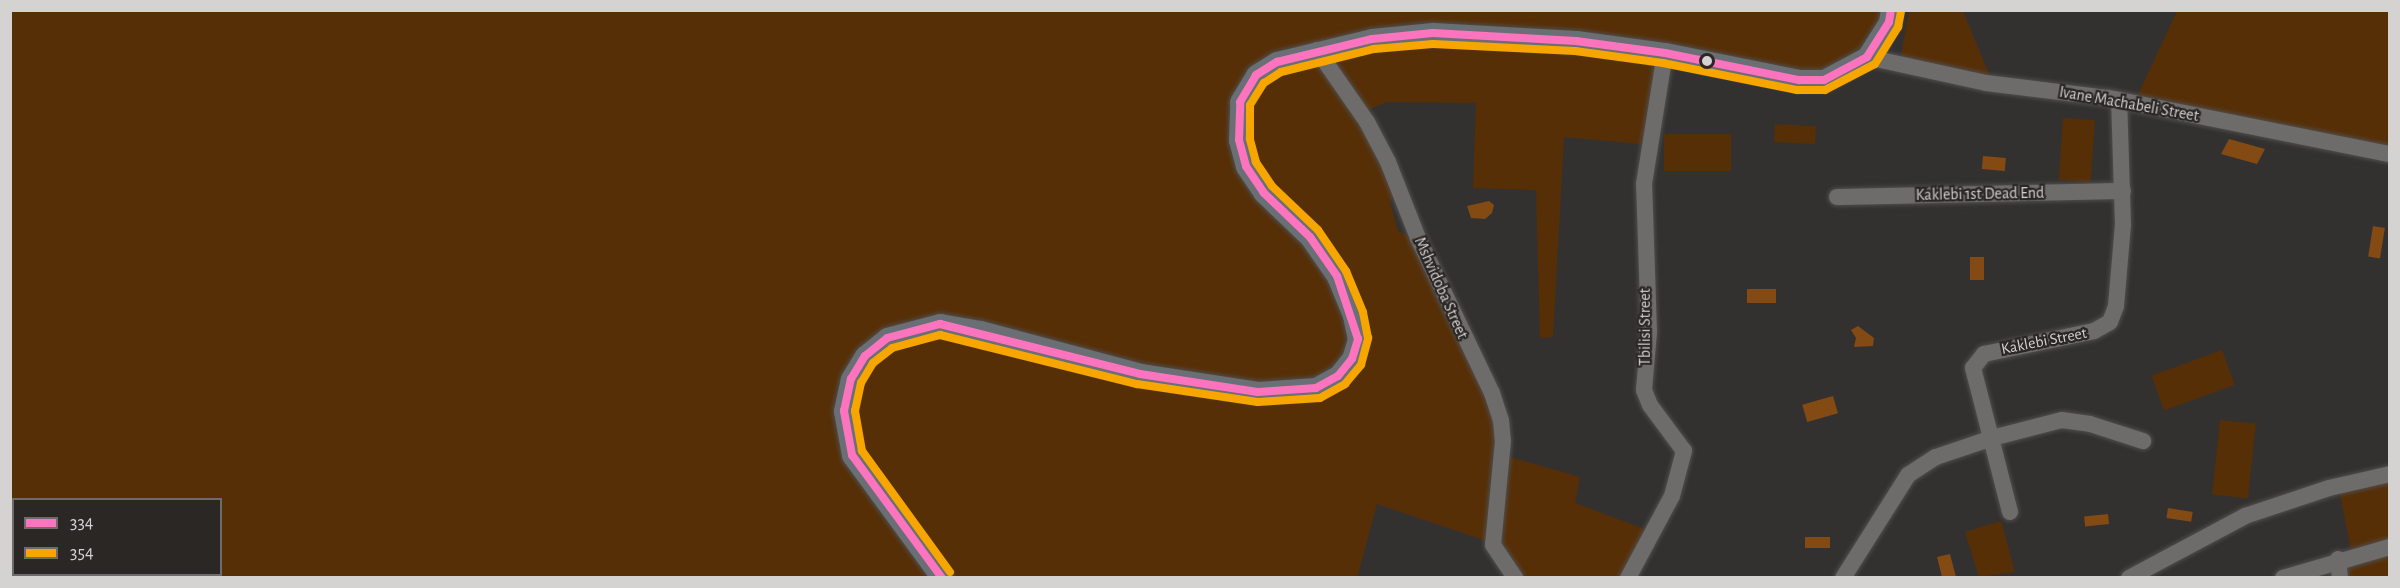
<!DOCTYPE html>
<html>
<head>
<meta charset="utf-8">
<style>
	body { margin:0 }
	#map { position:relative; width:2400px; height:588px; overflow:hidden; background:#33312f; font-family:"Alegreya Sans",sans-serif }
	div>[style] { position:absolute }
	.green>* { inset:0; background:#572f07; transform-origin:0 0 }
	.water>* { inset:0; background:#844a13; transform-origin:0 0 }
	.roads { filter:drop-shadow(0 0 2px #4f4e4c) drop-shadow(0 0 2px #4f4e4c) }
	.minor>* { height:16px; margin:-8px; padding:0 8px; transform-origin:8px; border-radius:8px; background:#6e6c6b }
	.major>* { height:21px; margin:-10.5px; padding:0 10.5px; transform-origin:10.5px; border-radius:10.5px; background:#696f74 }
	.bus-1>* { height:8px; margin:-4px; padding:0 4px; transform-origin:4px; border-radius:4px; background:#fc73be }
	.bus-2>* { height:8px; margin:-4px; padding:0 4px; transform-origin:4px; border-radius:4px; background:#f7a600 }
	.dots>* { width:16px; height:16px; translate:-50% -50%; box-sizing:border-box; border:3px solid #2a2725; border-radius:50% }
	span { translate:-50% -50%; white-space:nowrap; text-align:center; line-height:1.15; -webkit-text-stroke:4.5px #2a2725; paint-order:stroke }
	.street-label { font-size:16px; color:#d5d3d2 }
	.frame { position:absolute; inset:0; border:12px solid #d5d3d2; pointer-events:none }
	.legend { position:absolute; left:12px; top:498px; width:210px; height:78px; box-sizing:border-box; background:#2a2725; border:2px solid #6e6c6a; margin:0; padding:8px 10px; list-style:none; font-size:18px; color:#d5d3d2 }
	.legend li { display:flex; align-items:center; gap:12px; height:30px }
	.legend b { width:30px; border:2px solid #6e6c6a }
</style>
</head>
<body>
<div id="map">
	<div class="green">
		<i style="clip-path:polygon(evenodd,10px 11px,1883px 11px,1877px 35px,1860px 57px,1813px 73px,1733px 57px,1551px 35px,1446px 29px,1401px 30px,1306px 47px,1285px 58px,1372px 39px,1433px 33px,1576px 41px,1665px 53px,1641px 144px,1564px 137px,1553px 337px,1540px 338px,1536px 190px,1473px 188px,1476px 103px,1386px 102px,1356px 115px,1384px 163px,1396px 194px,1390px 202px,1398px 231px,1412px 238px,1494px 418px,1495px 432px,1489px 494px,1490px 542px,1377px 504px,1357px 578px,11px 577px,10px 11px,14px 500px,220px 500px,220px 574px,14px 574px,14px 500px)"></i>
		<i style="clip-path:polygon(1909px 11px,1963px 11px,1991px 79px,1901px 56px)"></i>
		<i style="clip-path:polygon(2177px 11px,2389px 11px,2389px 149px,2137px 97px)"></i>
		<i style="left:2063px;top:118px;width:32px;height:62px;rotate:4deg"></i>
		<i style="left:1775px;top:124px;width:41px;height:18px;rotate:3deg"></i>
		<i style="left:1664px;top:134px;width:67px;height:37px"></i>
		<i style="left:2222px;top:350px;width:37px;height:75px;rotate:70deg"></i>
		<i style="left:2220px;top:420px;width:36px;height:75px;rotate:6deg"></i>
		<i style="clip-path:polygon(1506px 456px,1580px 477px,1575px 503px,1644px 529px,1621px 577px,1522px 577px,1502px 548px)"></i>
		<i style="clip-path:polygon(2389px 479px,2389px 541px,2351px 550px,2340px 494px)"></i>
		<i style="clip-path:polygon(2001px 521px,2015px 572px,1979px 577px,1965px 532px)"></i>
		<i style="clip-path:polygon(2389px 553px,2389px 577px,2345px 577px,2344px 562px)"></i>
	</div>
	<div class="water">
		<i style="clip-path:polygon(2229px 139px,2265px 149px,2257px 164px,2221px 154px)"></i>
		<i style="left:1983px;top:156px;width:23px;height:13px;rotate:5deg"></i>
		<i style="clip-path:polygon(1489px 201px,1494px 205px,1492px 213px,1485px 219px,1471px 218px,1467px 206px)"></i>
		<i style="left:2373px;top:226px;width:12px;height:31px;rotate:9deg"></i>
		<i style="left:1970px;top:257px;width:14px;height:23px"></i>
		<i style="left:1747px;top:289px;width:29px;height:14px"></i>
		<i style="clip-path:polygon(1858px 326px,1874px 338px,1873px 346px,1854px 347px,1856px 338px,1851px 330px)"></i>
		<i style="left:1833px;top:396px;width:18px;height:32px;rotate:74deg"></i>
		<i style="left:2168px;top:508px;width:25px;height:10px;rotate:9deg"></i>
		<i style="left:2108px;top:514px;width:10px;height:24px;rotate:84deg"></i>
		<i style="left:1830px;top:537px;width:11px;height:25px;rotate:90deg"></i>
		<i style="clip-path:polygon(1950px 554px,1956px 577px,1942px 577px,1937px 557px)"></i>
	</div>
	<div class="roads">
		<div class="minor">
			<i style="left:1317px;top:50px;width:88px;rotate:55.2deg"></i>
			<i style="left:1367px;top:122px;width:45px;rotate:62.3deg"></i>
			<i style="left:1388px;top:162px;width:82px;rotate:68.5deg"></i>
			<i style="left:1418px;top:238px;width:172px;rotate:64.5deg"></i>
			<i style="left:1492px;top:393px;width:28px;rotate:72deg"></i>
			<i style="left:1501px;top:420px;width:21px;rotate:85deg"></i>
			<i style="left:1503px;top:441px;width:104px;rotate:95.5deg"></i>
			<i style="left:1493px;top:545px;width:40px;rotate:56deg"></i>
			<i style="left:1867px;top:57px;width:122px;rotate:12.3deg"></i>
			<i style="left:1986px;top:83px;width:124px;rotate:7deg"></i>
			<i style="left:2109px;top:98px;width:287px;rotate:11.3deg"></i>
			<i style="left:1837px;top:197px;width:286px;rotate:-1.2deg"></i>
			<i style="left:2010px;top:512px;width:149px;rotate:-104.4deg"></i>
			<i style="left:1973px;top:368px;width:18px;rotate:-52deg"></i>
			<i style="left:1984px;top:354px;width:112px;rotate:-11.8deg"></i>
			<i style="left:2094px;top:331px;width:18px;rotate:-29deg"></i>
			<i style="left:2110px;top:322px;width:17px;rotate:-69deg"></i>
			<i style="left:2116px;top:306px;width:81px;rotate:-85.1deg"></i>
			<i style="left:2123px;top:225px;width:125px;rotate:-91.8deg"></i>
			<i style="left:2338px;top:559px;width:19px;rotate:84deg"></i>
			<i style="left:1628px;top:578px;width:93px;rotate:-61.8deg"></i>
			<i style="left:1672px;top:496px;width:47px;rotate:-75.1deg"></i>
			<i style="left:1684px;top:451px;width:57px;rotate:-126.5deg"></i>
			<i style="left:1650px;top:405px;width:16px;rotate:-112deg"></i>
			<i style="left:1644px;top:390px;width:58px;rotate:-85.1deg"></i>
			<i style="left:1649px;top:332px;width:148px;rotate:-91.9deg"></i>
			<i style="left:1644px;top:184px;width:133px;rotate:-80.9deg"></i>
			<i style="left:1843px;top:578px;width:122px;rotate:-57.7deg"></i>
			<i style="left:1908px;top:475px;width:33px;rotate:-33deg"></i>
			<i style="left:1936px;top:457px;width:59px;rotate:-18.7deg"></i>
			<i style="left:1992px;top:438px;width:72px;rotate:-14.4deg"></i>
			<i style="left:2062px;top:420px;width:28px;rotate:8deg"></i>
			<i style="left:2090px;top:424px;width:56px;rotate:17.8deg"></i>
			<i style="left:2129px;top:578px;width:132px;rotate:-28.1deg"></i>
			<i style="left:2245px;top:516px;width:89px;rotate:-18.4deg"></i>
			<i style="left:2329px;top:488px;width:63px;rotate:-12.9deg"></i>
			<i style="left:2283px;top:578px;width:111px;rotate:-16.2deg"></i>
		</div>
		<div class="major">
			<i style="left:942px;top:578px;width:152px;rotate:-126.2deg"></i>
			<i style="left:852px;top:455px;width:45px;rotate:-100.3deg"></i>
			<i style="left:844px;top:411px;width:33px;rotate:-78deg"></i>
			<i style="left:851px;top:379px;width:27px;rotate:-59deg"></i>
			<i style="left:865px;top:356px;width:28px;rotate:-39deg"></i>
			<i style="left:887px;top:338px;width:55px;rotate:-14.8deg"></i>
			<i style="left:940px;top:324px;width:41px;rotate:9.9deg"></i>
			<i style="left:980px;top:331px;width:166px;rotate:15deg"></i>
			<i style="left:1140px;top:374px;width:119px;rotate:8.7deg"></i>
			<i style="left:1258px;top:392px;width:58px;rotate:-3.9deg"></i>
			<i style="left:1316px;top:388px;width:25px;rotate:-29deg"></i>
			<i style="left:1338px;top:376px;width:22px;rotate:-51deg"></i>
			<i style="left:1352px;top:359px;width:21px;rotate:-73deg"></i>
			<i style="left:1358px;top:339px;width:25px;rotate:-102deg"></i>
			<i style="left:1353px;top:315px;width:42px;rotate:-112.3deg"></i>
			<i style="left:1337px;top:276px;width:47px;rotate:-124.7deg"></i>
			<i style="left:1310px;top:237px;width:64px;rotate:-136.3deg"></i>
			<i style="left:1264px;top:193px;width:32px;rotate:-124deg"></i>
			<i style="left:1246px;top:166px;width:27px;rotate:-105deg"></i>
			<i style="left:1239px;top:140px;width:38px;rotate:-88deg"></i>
			<i style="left:1240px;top:102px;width:31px;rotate:-59deg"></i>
			<i style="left:1256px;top:75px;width:25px;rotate:-32deg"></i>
			<i style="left:1277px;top:62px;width:98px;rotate:-13.6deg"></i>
			<i style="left:1372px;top:39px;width:61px;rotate:-5.6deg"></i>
			<i style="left:1433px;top:33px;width:143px;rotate:3.2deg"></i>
			<i style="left:1576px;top:41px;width:90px;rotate:7.7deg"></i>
			<i style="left:1665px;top:53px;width:137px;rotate:11.4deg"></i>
			<i style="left:1799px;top:80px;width:25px"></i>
			<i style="left:1824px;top:80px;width:49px;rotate:-28.1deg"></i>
			<i style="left:1867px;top:57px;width:41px;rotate:-57.8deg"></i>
			<i style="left:1889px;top:22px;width:12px;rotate:-81deg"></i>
		</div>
	</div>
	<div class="bus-1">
		<i style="left:942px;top:578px;width:152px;rotate:-126.2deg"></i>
		<i style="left:852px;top:455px;width:45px;rotate:-100.3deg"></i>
		<i style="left:844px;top:411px;width:33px;rotate:-78deg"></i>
		<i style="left:851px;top:379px;width:27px;rotate:-59deg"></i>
		<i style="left:865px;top:356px;width:28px;rotate:-39deg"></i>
		<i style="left:887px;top:338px;width:55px;rotate:-14.8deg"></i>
		<i style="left:940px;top:324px;width:206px;rotate:14deg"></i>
		<i style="left:1140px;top:374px;width:119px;rotate:8.7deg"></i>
		<i style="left:1258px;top:392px;width:58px;rotate:-3.9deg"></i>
		<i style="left:1316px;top:388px;width:25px;rotate:-29deg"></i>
		<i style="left:1338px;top:376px;width:22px;rotate:-51deg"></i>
		<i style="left:1352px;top:359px;width:21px;rotate:-73deg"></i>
		<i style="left:1358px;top:339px;width:66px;rotate:-108.4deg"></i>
		<i style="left:1337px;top:276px;width:47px;rotate:-124.7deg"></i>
		<i style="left:1310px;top:237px;width:64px;rotate:-136.3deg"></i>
		<i style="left:1264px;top:193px;width:32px;rotate:-124deg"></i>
		<i style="left:1246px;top:166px;width:27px;rotate:-105deg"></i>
		<i style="left:1239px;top:140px;width:38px;rotate:-88deg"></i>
		<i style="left:1240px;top:102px;width:31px;rotate:-59deg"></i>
		<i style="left:1256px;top:75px;width:25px;rotate:-32deg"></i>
		<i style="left:1277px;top:62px;width:98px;rotate:-13.6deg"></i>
		<i style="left:1372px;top:39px;width:61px;rotate:-5.6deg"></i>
		<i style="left:1433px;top:33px;width:143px;rotate:3.2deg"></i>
		<i style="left:1576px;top:41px;width:90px;rotate:7.7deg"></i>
		<i style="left:1665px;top:53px;width:137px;rotate:11.4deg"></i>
		<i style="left:1799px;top:80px;width:25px"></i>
		<i style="left:1824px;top:80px;width:49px;rotate:-28.1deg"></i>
		<i style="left:1867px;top:57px;width:41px;rotate:-57.8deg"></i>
		<i style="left:1889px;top:22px;width:12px;rotate:-81deg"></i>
	</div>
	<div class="bus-2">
		<i style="left:950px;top:572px;width:150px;rotate:-126deg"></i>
		<i style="left:862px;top:451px;width:41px;rotate:-99.9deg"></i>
		<i style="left:855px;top:411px;width:29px;rotate:-78deg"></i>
		<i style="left:861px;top:383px;width:23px;rotate:-59deg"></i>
		<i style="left:873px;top:363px;width:24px;rotate:-38deg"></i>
		<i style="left:892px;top:348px;width:50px;rotate:-15.2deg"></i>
		<i style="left:940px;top:335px;width:203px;rotate:14deg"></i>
		<i style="left:1137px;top:384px;width:122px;rotate:8.5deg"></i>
		<i style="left:1258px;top:402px;width:62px;rotate:-3.7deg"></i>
		<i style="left:1320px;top:398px;width:29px;rotate:-29deg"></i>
		<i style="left:1345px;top:384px;width:25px;rotate:-50deg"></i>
		<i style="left:1361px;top:365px;width:28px;rotate:-75deg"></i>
		<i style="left:1368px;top:338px;width:26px;rotate:-101deg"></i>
		<i style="left:1363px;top:312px;width:44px;rotate:-112.5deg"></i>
		<i style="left:1346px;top:271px;width:50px;rotate:-124.3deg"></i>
		<i style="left:1318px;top:230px;width:64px;rotate:-136.3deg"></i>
		<i style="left:1272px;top:186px;width:29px;rotate:-124deg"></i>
		<i style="left:1256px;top:162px;width:24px;rotate:-105deg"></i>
		<i style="left:1250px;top:139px;width:34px;rotate:-90deg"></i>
		<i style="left:1250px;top:105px;width:26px;rotate:-58deg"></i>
		<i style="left:1264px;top:83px;width:20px;rotate:-33deg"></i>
		<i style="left:1281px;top:72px;width:96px;rotate:-13.9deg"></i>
		<i style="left:1374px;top:49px;width:59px;rotate:-4.8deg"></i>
		<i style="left:1433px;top:44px;width:142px;rotate:2.8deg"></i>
		<i style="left:1575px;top:51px;width:89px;rotate:7.8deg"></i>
		<i style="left:1663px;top:63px;width:137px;rotate:11.4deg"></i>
		<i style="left:1797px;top:90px;width:28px"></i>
		<i style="left:1825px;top:90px;width:56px;rotate:-27.5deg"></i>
		<i style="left:1875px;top:64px;width:44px;rotate:-58.1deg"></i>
		<i style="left:1898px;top:27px;width:15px;rotate:-79deg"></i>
	</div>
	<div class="dots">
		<i style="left:1707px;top:61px;background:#d5d3d2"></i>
	</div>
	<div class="street-label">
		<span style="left:2129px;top:104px;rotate:10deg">Ivane Machabeli Street</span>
		<span style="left:1980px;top:194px;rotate:-1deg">Kaklebi 1st Dead End</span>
		<span style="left:1441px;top:288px;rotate:66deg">Mshvidoba Street</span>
		<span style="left:1645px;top:327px;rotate:-90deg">Tbilisi Street</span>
		<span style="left:2044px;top:341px;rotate:-11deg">Kaklebi Street</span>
	</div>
	<div class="frame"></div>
	<ul class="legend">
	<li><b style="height:8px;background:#fc73be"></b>334</li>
	<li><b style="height:8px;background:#f7a600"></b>354</li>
	</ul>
</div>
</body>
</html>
